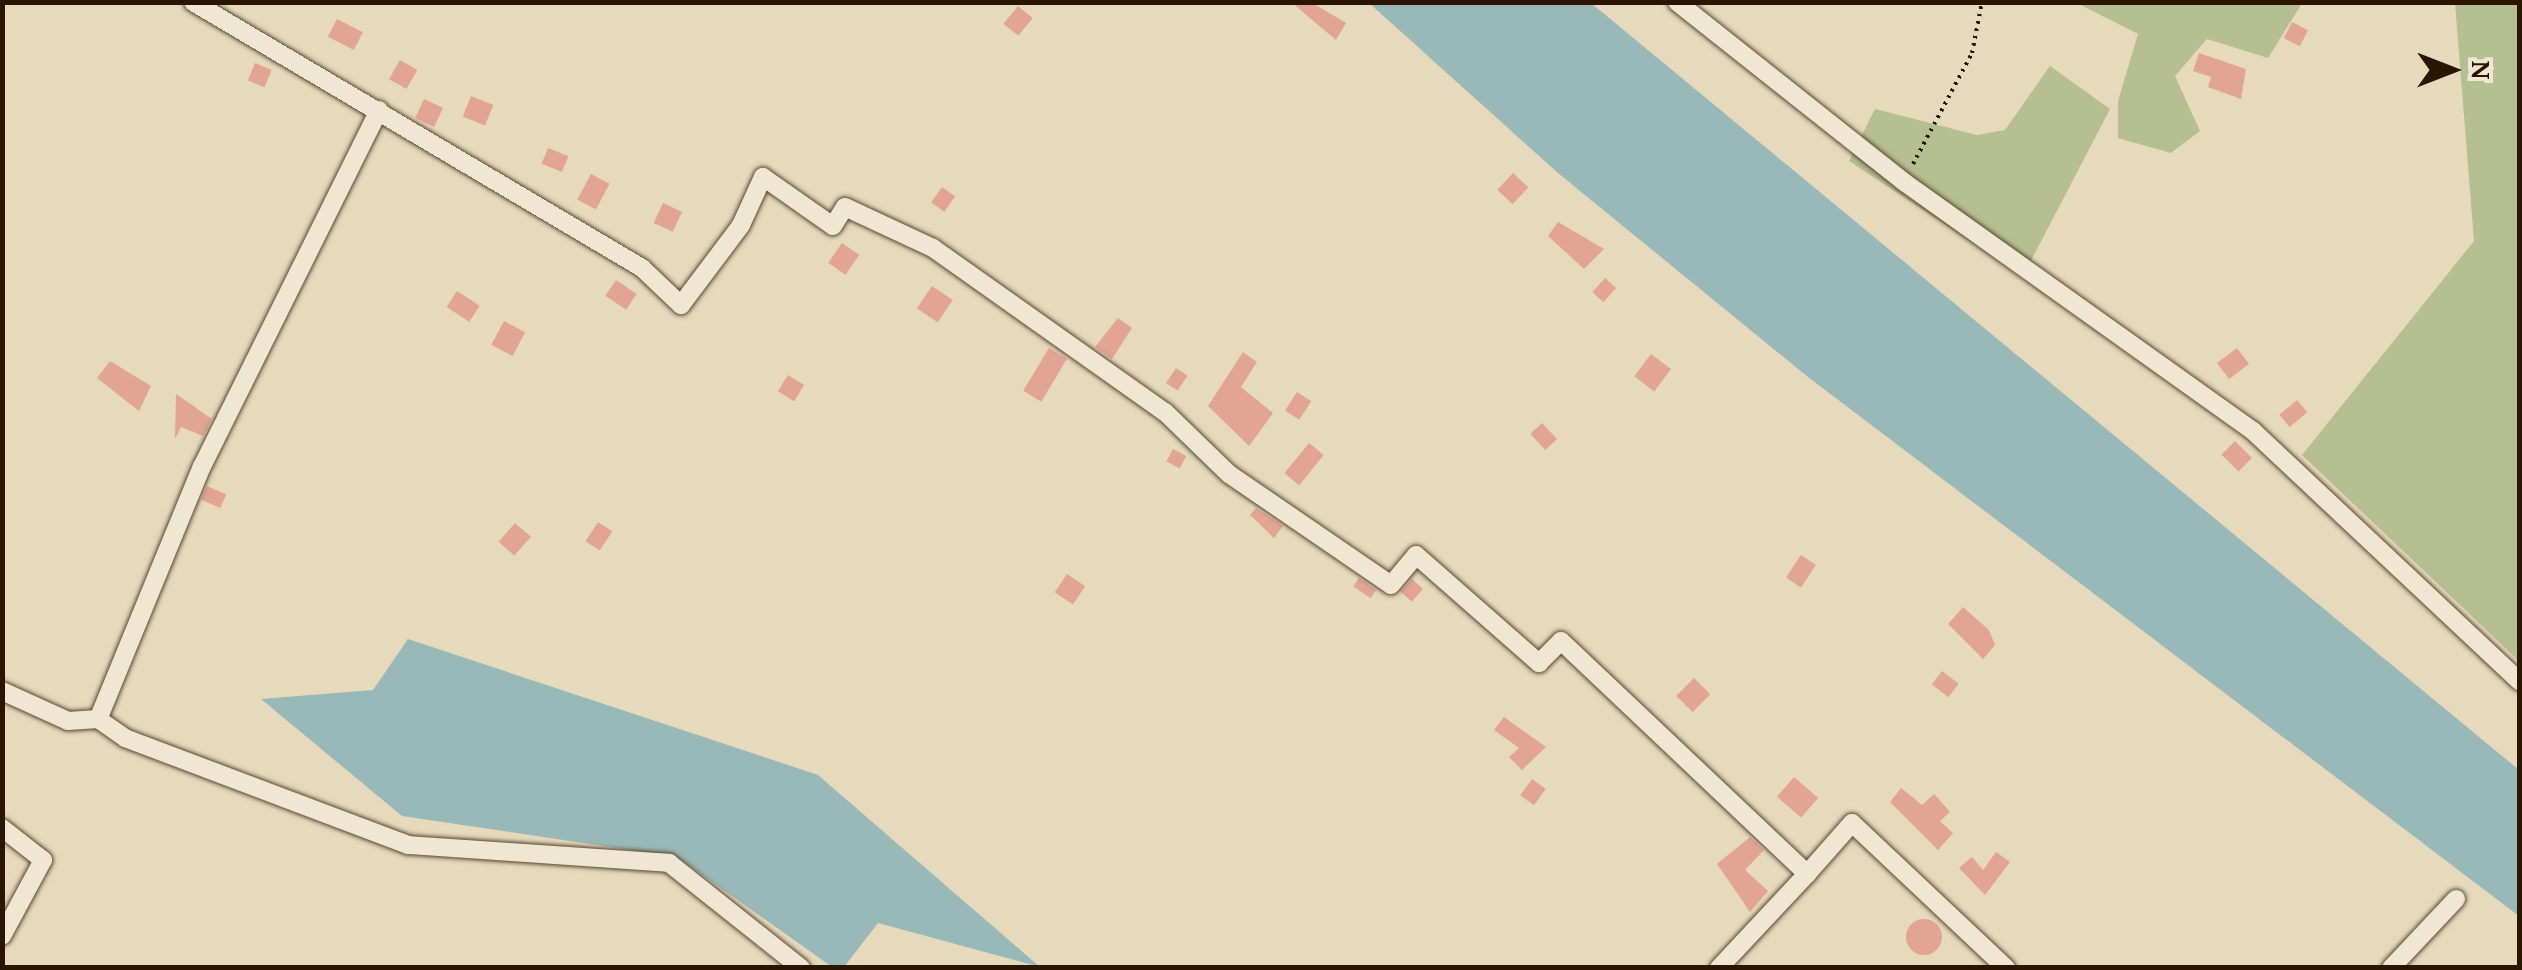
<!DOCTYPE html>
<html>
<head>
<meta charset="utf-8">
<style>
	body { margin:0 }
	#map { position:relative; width:2522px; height:970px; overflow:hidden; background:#e6d9bc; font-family:"Gentium Book Plus",serif }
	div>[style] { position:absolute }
	.green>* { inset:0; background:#b5bf91 }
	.water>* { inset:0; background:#99b9b8 }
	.building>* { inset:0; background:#e2a595; transform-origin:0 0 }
	.round { border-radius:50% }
	.path>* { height:4px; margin-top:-2px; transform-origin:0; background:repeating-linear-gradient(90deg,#2b1500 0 2.5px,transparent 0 7.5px) }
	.roads { filter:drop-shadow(0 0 2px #5a462f) drop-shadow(0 0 2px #5a462f) }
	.minor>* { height:18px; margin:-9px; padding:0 9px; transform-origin:9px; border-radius:9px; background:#efe6d3 }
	span { translate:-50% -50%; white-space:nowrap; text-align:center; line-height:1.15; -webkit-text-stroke:9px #efe6d3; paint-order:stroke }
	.frame { position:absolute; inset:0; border:5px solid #2b1500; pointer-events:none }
	.north { position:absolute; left:2402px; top:20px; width:100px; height:100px; -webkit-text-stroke:8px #efe6d3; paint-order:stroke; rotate:90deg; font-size:28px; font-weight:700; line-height:40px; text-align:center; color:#2b1500 }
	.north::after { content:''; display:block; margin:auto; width:35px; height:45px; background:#2b1500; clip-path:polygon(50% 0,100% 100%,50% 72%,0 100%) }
</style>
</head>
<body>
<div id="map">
	<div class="green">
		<i style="clip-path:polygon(2077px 3px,2295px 2px,2301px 5px,2268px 58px,2207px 39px,2175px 76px,2200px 131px,2171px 153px,2118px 138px,2118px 101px,2138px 34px)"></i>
		<i style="clip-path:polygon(2455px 3px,2519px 3px,2519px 661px,2302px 455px,2474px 241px)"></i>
		<i style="clip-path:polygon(2050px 66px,2110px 109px,2023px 276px,1849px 161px,1875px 109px,1977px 135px,2005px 130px)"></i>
	</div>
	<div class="water">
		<i style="clip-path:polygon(1369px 3px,1591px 3px,2519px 770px,2519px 916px,1808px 377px,1558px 173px)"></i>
		<i style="clip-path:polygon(408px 639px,818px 775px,1040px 967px,878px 923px,844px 967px,832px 967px,677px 857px,402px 816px,261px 699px,373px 690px)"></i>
	</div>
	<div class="building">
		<i style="clip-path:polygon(1291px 2px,1311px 2px,1346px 23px,1336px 40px)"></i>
		<i style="left:1018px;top:6px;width:19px;height:23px;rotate:39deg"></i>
		<i style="left:337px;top:19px;width:29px;height:20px;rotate:27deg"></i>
		<i style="left:2292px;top:22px;width:18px;height:18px;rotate:27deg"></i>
		<i style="clip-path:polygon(2199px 53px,2246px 69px,2241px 99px,2208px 87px,2211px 77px,2193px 71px)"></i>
		<i style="left:400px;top:60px;width:20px;height:22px;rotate:30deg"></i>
		<i style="left:255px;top:63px;width:18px;height:19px;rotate:22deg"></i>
		<i style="left:471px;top:96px;width:24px;height:22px;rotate:22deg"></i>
		<i style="left:424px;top:99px;width:21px;height:21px;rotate:25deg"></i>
		<i style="left:548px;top:148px;width:22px;height:17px;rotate:22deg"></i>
		<i style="left:1513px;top:173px;width:21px;height:23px;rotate:43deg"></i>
		<i style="left:591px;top:174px;width:21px;height:29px;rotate:28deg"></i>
		<i style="left:942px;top:187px;width:16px;height:19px;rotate:35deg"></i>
		<i style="left:663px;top:203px;width:21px;height:22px;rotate:25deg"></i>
		<i style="clip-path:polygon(1558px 222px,1604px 249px,1584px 269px,1548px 236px)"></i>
		<i style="left:842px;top:243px;width:21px;height:24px;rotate:35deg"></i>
		<i style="left:1605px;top:278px;width:15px;height:19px;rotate:42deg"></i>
		<i style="left:616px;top:280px;width:25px;height:19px;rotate:34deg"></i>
		<i style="left:932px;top:286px;width:25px;height:27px;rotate:34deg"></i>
		<i style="left:457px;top:291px;width:27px;height:19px;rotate:33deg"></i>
		<i style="clip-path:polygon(1118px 318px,1132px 328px,1112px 359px,1095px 347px)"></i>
		<i style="left:504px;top:321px;width:24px;height:27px;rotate:28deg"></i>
		<i style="left:1049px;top:348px;width:21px;height:50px;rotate:31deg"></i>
		<i style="left:2237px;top:348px;width:20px;height:25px;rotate:53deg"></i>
		<i style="clip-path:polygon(1243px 352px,1257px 362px,1241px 387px,1273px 413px,1249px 446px,1208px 406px)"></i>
		<i style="left:1651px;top:354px;width:25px;height:28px;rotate:37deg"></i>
		<i style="clip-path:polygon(110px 361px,151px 386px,139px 411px,97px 378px)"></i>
		<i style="left:1176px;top:368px;width:14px;height:18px;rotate:34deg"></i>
		<i style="left:788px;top:375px;width:19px;height:19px;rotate:32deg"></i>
		<i style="left:1297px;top:392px;width:17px;height:22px;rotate:33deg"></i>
		<i style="clip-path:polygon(176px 394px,212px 419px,203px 436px,181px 427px,175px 439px)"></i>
		<i style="left:2297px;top:400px;width:16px;height:23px;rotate:50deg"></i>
		<i style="left:1542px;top:423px;width:22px;height:16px;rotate:47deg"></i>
		<i style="left:2235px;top:441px;width:24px;height:19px;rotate:45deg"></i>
		<i style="left:1309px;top:443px;width:19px;height:39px;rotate:39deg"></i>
		<i style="left:1173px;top:449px;width:15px;height:14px;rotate:28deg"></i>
		<i style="left:207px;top:486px;width:21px;height:15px;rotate:23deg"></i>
		<i style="clip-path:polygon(1256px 508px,1283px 526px,1274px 538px,1250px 515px)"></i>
		<i style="left:598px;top:522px;width:17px;height:23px;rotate:33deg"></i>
		<i style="left:515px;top:523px;width:21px;height:25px;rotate:41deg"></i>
		<i style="left:1801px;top:555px;width:18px;height:27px;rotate:34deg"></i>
		<i style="left:1067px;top:574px;width:22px;height:22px;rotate:34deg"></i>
		<i style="left:1359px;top:578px;width:21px;height:10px;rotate:35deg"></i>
		<i style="left:1412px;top:579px;width:15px;height:17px;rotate:42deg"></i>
		<i style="clip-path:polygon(1963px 607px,1989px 630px,1995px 645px,1983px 659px,1948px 624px)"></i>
		<i style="left:1942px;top:671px;width:21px;height:17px;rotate:37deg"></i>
		<i style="left:1694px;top:678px;width:23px;height:25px;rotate:45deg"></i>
		<i style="clip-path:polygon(1504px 717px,1546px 747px,1522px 770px,1509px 757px,1519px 748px,1494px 730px)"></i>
		<i style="left:1794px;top:777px;width:32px;height:26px;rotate:41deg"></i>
		<i style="left:1532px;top:779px;width:17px;height:20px;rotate:36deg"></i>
		<i style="clip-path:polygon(1901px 788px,1922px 805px,1934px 794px,1950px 812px,1940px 821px,1953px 833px,1938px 850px,1890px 802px)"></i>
		<i style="clip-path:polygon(1750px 837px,1764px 850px,1745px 870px,1768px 891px,1750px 912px,1717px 864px)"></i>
		<i style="clip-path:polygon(1996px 852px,2010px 862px,1985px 895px,1959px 868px,1972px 857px,1983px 870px)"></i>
		<i class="round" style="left:1906px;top:919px;width:36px;height:36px"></i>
	</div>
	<div class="path">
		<i style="left:1913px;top:164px;width:126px;rotate:-62deg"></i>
		<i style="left:1972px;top:53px;width:52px;rotate:-78.9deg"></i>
	</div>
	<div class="roads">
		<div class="minor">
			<i style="left:193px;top:2px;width:522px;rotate:30.64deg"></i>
			<i style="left:642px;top:268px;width:54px;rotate:43.5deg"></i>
			<i style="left:681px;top:305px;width:100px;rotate:-53.1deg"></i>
			<i style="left:741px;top:225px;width:53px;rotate:-65.4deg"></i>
			<i style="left:763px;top:177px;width:85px;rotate:35deg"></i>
			<i style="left:833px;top:226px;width:22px;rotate:-58deg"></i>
			<i style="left:845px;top:207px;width:97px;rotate:25deg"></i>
			<i style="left:933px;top:248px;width:284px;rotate:35.3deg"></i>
			<i style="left:1165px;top:412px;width:89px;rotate:44.1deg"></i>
			<i style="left:1229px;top:474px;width:196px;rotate:34.4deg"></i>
			<i style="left:1391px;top:585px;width:39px;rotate:-50deg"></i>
			<i style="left:1416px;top:555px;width:164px;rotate:41.3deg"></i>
			<i style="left:1539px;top:663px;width:31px;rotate:-45deg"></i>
			<i style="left:1561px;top:641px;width:339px;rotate:43.4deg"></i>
			<i style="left:1807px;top:874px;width:129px;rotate:133.1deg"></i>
			<i style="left:1677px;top:2px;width:290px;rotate:38.4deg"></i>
			<i style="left:1904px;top:182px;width:429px;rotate:35.5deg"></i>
			<i style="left:2253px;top:431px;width:366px;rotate:43.2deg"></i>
			<i style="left:379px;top:110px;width:398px;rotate:116.4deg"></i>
			<i style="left:202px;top:466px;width:274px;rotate:112.3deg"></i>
			<i style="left:98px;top:719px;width:33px;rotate:35deg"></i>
			<i style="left:125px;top:738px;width:303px;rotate:20.7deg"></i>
			<i style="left:408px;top:845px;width:262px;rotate:3.9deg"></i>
			<i style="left:669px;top:863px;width:169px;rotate:38.5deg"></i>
			<i style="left:2px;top:691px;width:72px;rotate:24.4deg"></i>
			<i style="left:68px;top:721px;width:30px;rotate:-4deg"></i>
			<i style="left:2px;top:828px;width:52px;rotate:38deg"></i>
			<i style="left:43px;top:860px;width:86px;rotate:118.3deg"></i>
			<i style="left:1807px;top:874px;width:68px;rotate:-48.6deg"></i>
			<i style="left:1852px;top:823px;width:212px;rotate:43.3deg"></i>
			<i style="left:2391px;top:968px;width:95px;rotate:-46.7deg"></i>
		</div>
	</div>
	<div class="frame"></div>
	<div class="north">N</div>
</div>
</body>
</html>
